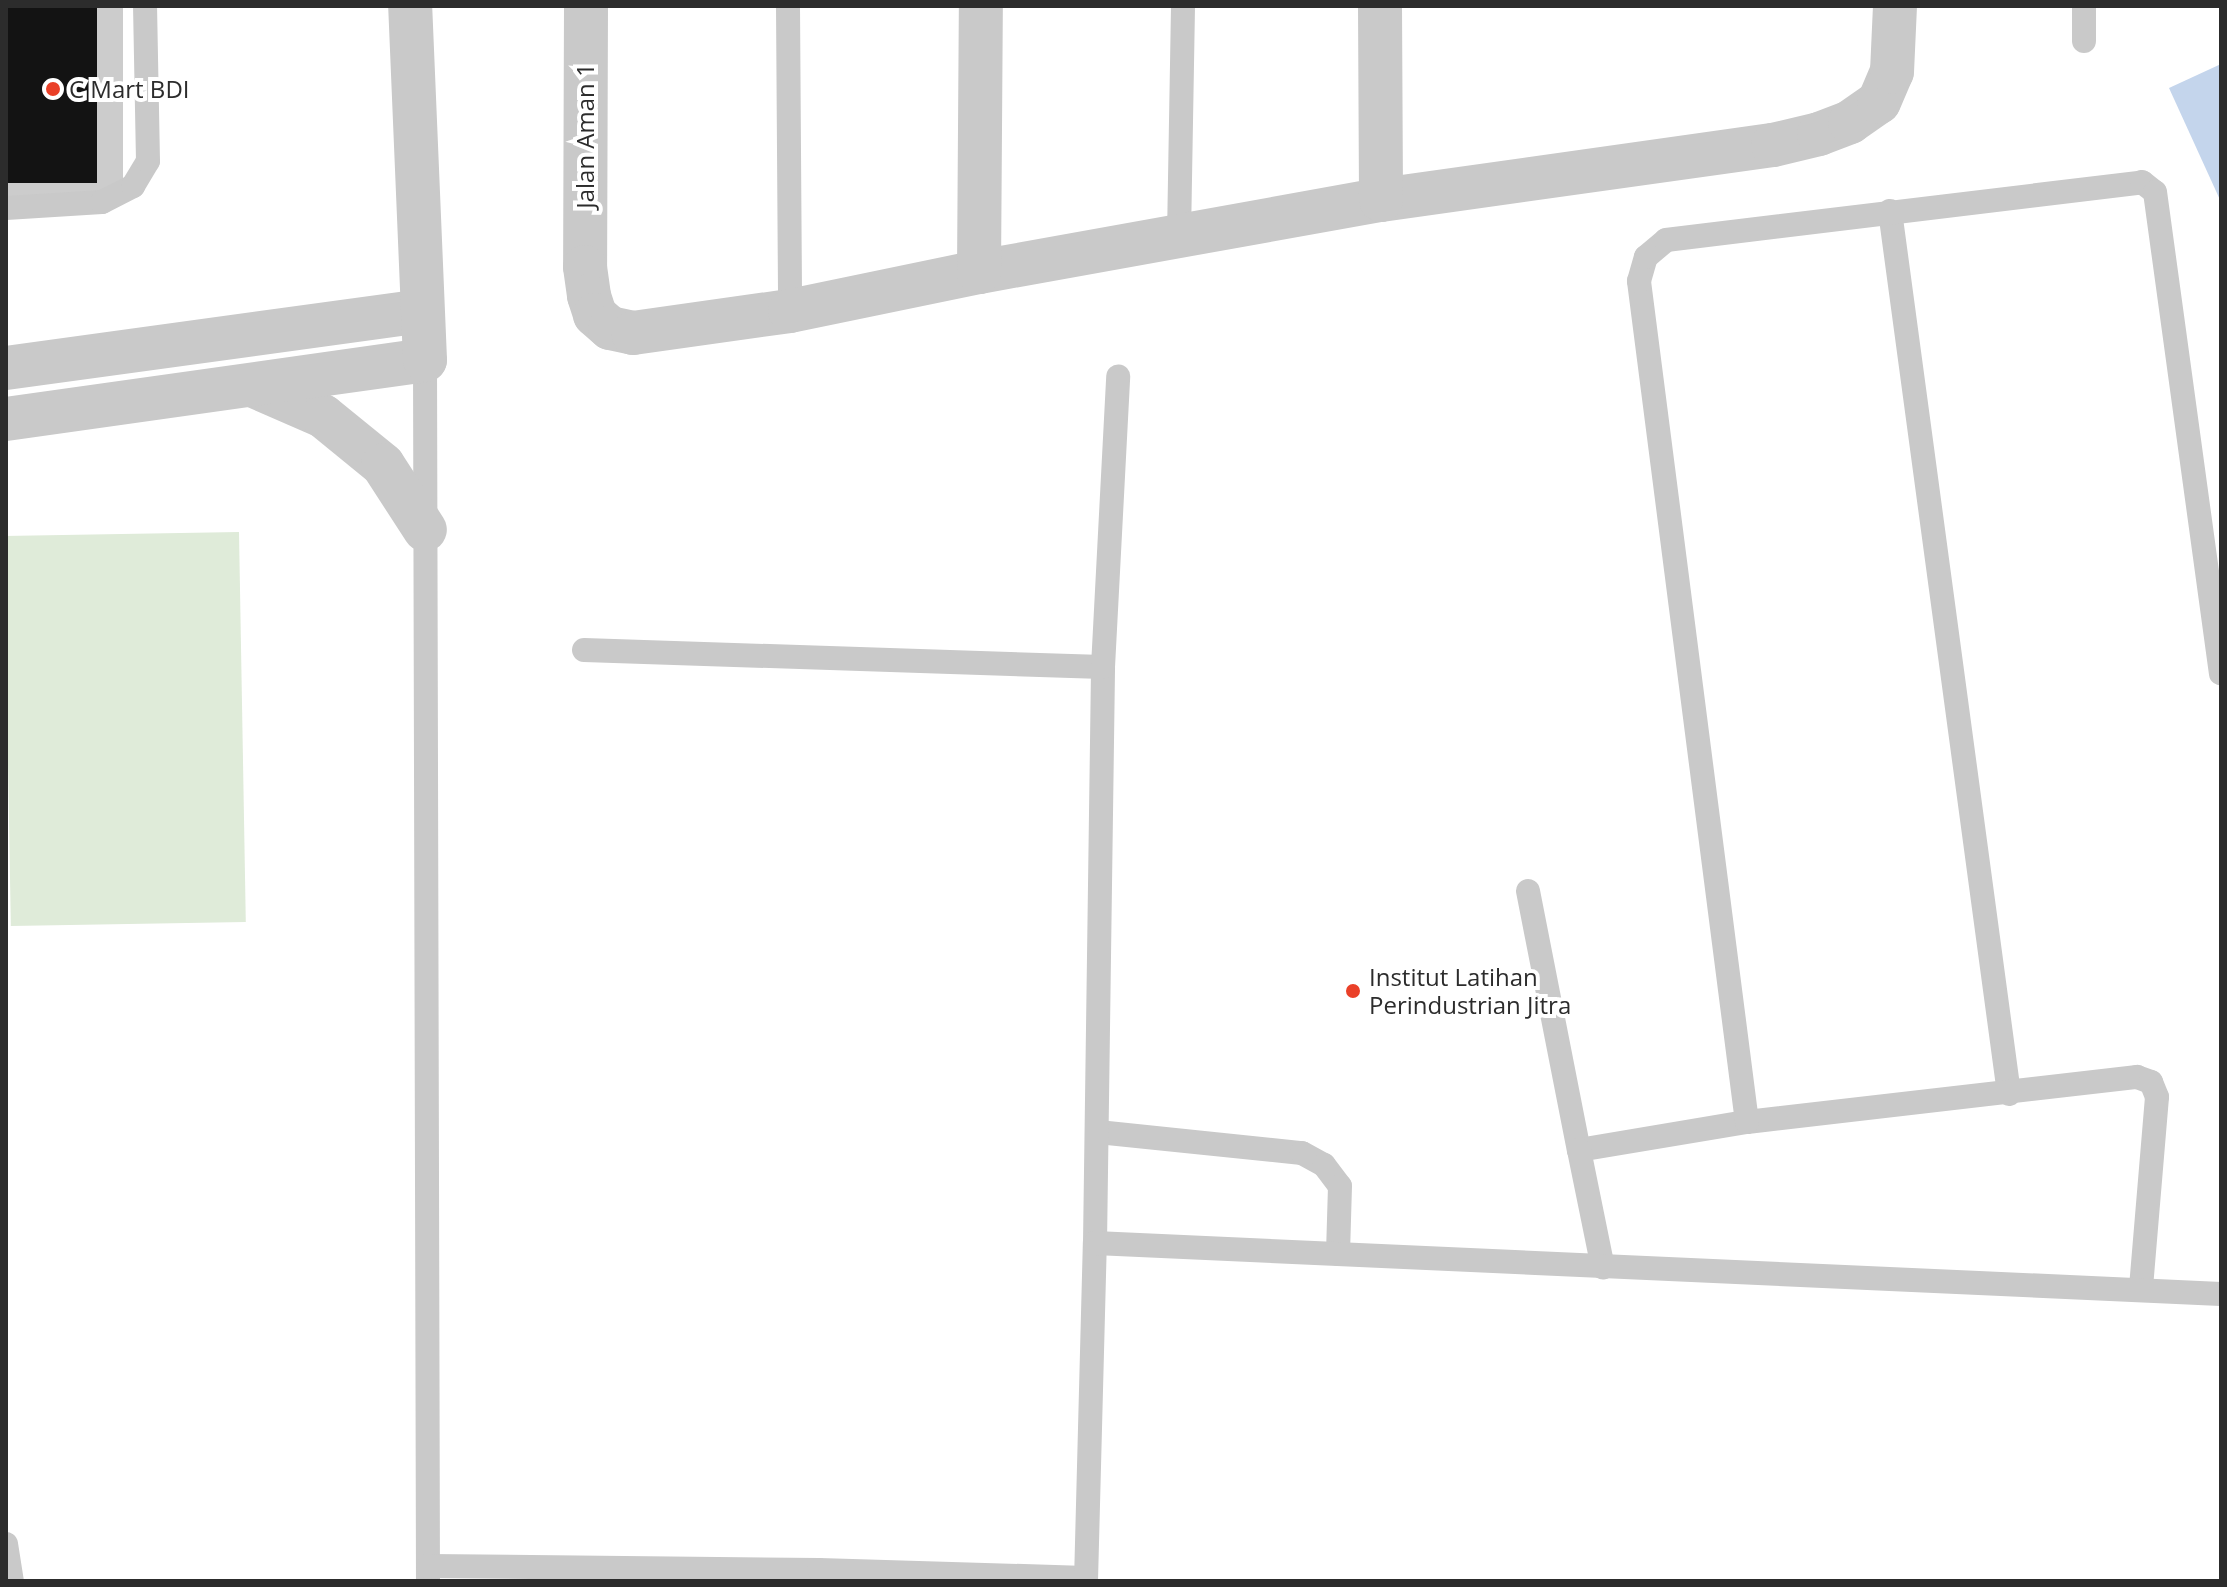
<!DOCTYPE html>
<html>
<head>
<meta charset="utf-8">
<style>
	body { margin:0 }
	#map { position:relative; width:2227px; height:1587px; overflow:hidden; background:#fff; font-family:"Open Sans",sans-serif }
	div>[style] { position:absolute }
	.green>* { inset:0; background:#dfebd9; transform-origin:0 0 }
	.water>* { inset:0; background:#c4d5ec }
	.shadow>* { inset:0; background:#0003; transform-origin:0 0 }
	.building>* { inset:0; background:#131313; transform-origin:0 0 }
	.service>* { height:24px; margin:-12px; padding:0 12px; transform-origin:12px; border-radius:12px; background:#c9c9c9 }
	.minor>* { height:44px; margin:-22px; padding:0 22px; transform-origin:22px; border-radius:22px; background:#c9c9c9 }
	.tertiary>* { height:44px; margin:-22px; padding:0 22px; transform-origin:22px; border-radius:22px; background:#c9c9c9 }
	.dots>* { width:22px; height:22px; translate:-50% -50%; box-sizing:border-box; border:4px solid #fff; border-radius:50% }
	span { translate:-50% -50%; white-space:nowrap; text-align:center; line-height:1.15; -webkit-text-stroke:8px #fff; paint-order:stroke }
	.poi-label { font-size:24px; color:#2c2c2c }
	.left { translate:0 -50%; text-align:left }
	.street-label { font-size:24px; color:#2c2c2c }
	.frame { position:absolute; inset:0; border:8px solid #2c2c2c; pointer-events:none }
</style>
</head>
<body>
<div id="map">
	<div class="green">
		<i style="left:239px;top:532px;width:390px;height:235px;rotate:89deg"></i>
	</div>
	<div class="water">
		<i style="clip-path:polygon(2221px 64px,2221px 202px,2169px 88px)"></i>
	</div>
	<div class="shadow">
		<i style="left:6px;top:6px;width:117px;height:195px"></i>
	</div>
	<div class="building">
		<i style="left:6px;top:6px;width:91px;height:177px"></i>
	</div>
	<div class="service">
		<i style="left:788px;top:6px;width:305px;rotate:89.6deg"></i>
		<i style="left:2084px;top:6px;width:35px;rotate:90deg"></i>
		<i style="left:6px;top:208px;width:96px;rotate:-3.6deg"></i>
		<i style="left:102px;top:202px;width:35px;rotate:-27deg"></i>
		<i style="left:133px;top:186px;width:29px;rotate:-59deg"></i>
		<i style="left:148px;top:161px;width:155px;rotate:-91.1deg"></i>
		<i style="left:1890px;top:211px;width:891px;rotate:82.32deg"></i>
		<i style="left:1179px;top:236px;width:230px;rotate:-89deg"></i>
		<i style="left:425px;top:360px;width:1221px;rotate:89.86deg"></i>
		<i style="left:584px;top:650px;width:519px;rotate:1.88deg"></i>
		<i style="left:1528px;top:891px;width:264px;rotate:78.9deg"></i>
		<i style="left:1579px;top:1150px;width:170px;rotate:-9.5deg"></i>
		<i style="left:1747px;top:1122px;width:393px;rotate:-6.6deg"></i>
		<i style="left:2137px;top:1077px;width:15px;rotate:20deg"></i>
		<i style="left:2151px;top:1082px;width:16px;rotate:68deg"></i>
		<i style="left:2157px;top:1097px;width:192px;rotate:94.8deg"></i>
		<i style="left:1747px;top:1122px;width:848px;rotate:-97.32deg"></i>
		<i style="left:1639px;top:281px;width:25px;rotate:-74deg"></i>
		<i style="left:1646px;top:257px;width:26px;rotate:-40deg"></i>
		<i style="left:1666px;top:240px;width:480px;rotate:-6.9deg"></i>
		<i style="left:2142px;top:182px;width:16px;rotate:38deg"></i>
		<i style="left:2155px;top:192px;width:486px;rotate:82.2deg"></i>
		<i style="left:1098px;top:1132px;width:205px;rotate:5.9deg"></i>
		<i style="left:1302px;top:1153px;width:25px;rotate:29deg"></i>
		<i style="left:1324px;top:1165px;width:26px;rotate:53deg"></i>
		<i style="left:1340px;top:1186px;width:68px;rotate:91.7deg"></i>
		<i style="left:1579px;top:1150px;width:120px;rotate:78.5deg"></i>
		<i style="left:1095px;top:1243px;width:576px;rotate:-89.2deg"></i>
		<i style="left:1103px;top:667px;width:291px;rotate:-87deg"></i>
		<i style="left:6px;top:1544px;width:37px;rotate:81deg"></i>
		<i style="left:428px;top:1566px;width:391px;rotate:0.6deg"></i>
		<i style="left:819px;top:1570px;width:267px;rotate:1.7deg"></i>
		<i style="left:1086px;top:1581px;width:338px;rotate:-88.5deg"></i>
		<i style="left:1095px;top:1243px;width:1127px;rotate:2.59deg"></i>
	</div>
	<div class="minor">
		<i style="left:586px;top:6px;width:261px;rotate:90.2deg"></i>
		<i style="left:585px;top:267px;width:29px;rotate:82deg"></i>
		<i style="left:589px;top:296px;width:20px;rotate:72deg"></i>
		<i style="left:595px;top:315px;width:20px;rotate:41deg"></i>
		<i style="left:610px;top:328px;width:24px;rotate:12deg"></i>
		<i style="left:633px;top:333px;width:159px;rotate:-8deg"></i>
		<i style="left:790px;top:311px;width:193px;rotate:-11.7deg"></i>
		<i style="left:979px;top:272px;width:408px;rotate:-10.2deg"></i>
		<i style="left:1381px;top:200px;width:396px;rotate:-8deg"></i>
		<i style="left:1773px;top:145px;width:47px;rotate:-13.4deg"></i>
		<i style="left:1819px;top:134px;width:33px;rotate:-21deg"></i>
		<i style="left:1850px;top:122px;width:35px;rotate:-35deg"></i>
		<i style="left:1879px;top:102px;width:33px;rotate:-67deg"></i>
		<i style="left:1892px;top:72px;width:66px;rotate:-87.4deg"></i>
		<i style="left:1380px;top:6px;width:194px;rotate:89.7deg"></i>
		<i style="left:979px;top:272px;width:266px;rotate:-89.6deg"></i>
	</div>
	<div class="tertiary">
		<i style="left:6px;top:368px;width:420px;rotate:-7.8deg"></i>
		<i style="left:252px;top:385px;width:77px;rotate:23.6deg"></i>
		<i style="left:323px;top:416px;width:77px;rotate:39.2deg"></i>
		<i style="left:383px;top:465px;width:77px;rotate:57.1deg"></i>
		<i style="left:6px;top:419px;width:423px;rotate:-8deg"></i>
		<i style="left:425px;top:360px;width:354px;rotate:-92.4deg"></i>
	</div>
	<div class="dots">
		<i style="left:53px;top:89px;background:#ea4028"></i>
		<i style="left:1353px;top:991px;background:#ea4028"></i>
	</div>
	<div class="poi-label">
		<span class="left" style="left:69px;top:89px">C Mart BDI</span>
		<span class="left" style="left:1369px;top:991px">Institut Latihan<br>Perindustrian Jitra</span>
	</div>
	<div class="street-label">
		<span style="left:585px;top:136px;rotate:-90deg">Jalan Aman 1</span>
	</div>
	<div class="frame"></div>
</div>
</body>
</html>
